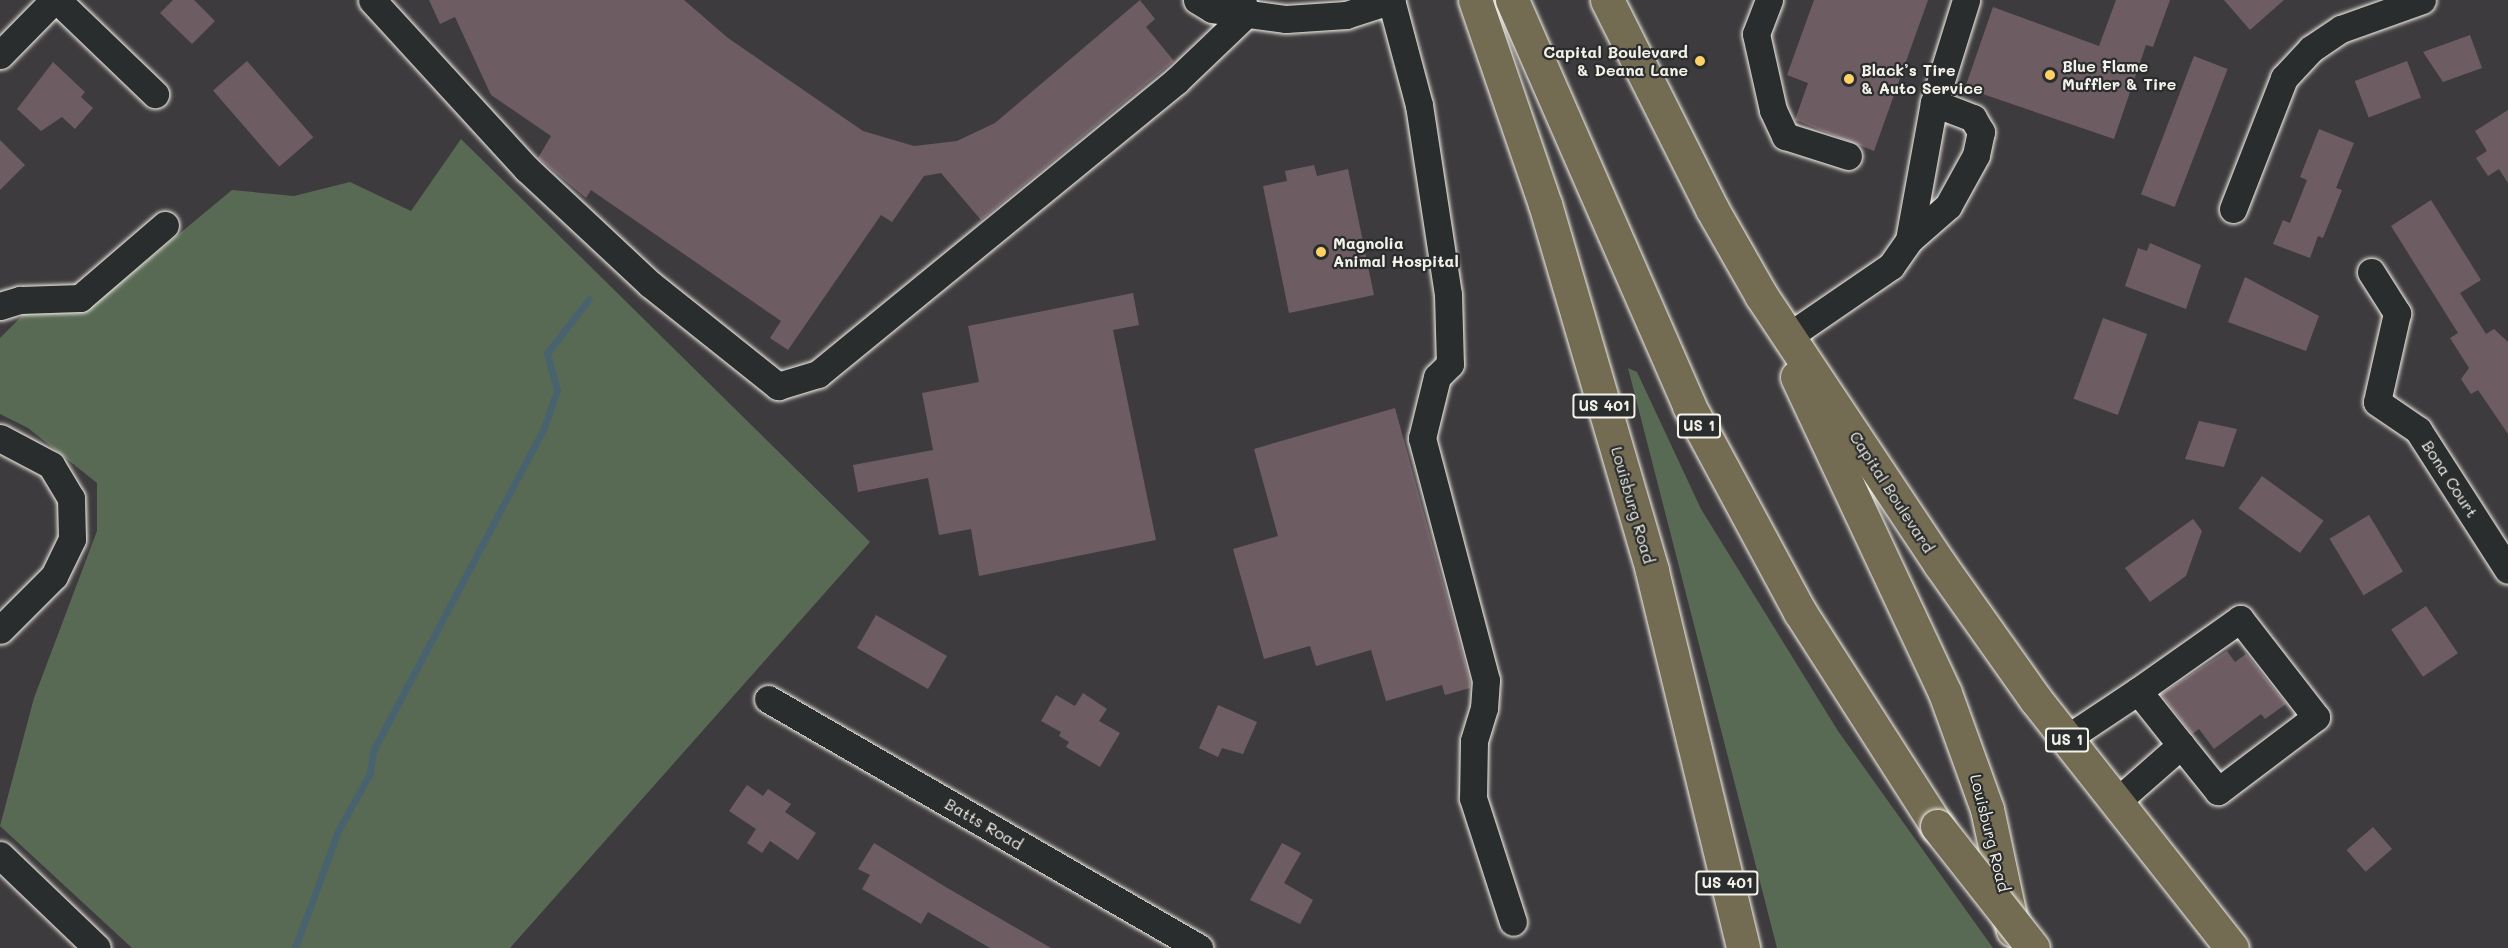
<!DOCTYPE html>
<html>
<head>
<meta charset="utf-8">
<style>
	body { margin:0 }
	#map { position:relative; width:2508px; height:948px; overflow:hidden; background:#3e3b3e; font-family:Mali,sans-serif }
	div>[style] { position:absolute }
	.green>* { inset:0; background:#596a54 }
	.stream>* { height:7px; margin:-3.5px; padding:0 3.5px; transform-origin:3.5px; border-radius:3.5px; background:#49636e }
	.building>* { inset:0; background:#6e5c63; transform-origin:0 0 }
	.roads { filter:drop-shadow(0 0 2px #f4f1e8) drop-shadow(0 0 2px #f4f1e8) }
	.minor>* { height:27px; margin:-13.5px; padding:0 13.5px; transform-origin:13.5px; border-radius:13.5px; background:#2a2d2e }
	.highway>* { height:33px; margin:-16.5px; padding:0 16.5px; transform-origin:16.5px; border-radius:16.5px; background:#736b52 }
	.bridges { filter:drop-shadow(0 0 2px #f4f1e8) drop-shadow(0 0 2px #f4f1e8) }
	.highway-bridge>* { height:33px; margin:-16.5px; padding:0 16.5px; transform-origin:16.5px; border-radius:16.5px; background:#736b52 }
	.dots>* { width:16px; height:16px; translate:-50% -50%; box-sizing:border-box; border:3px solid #2a2d2e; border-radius:50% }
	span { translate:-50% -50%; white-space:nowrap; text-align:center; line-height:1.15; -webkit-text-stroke:4.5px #2a2d2e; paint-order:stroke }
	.shield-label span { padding:2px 4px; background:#2a2d2e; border:2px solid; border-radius:4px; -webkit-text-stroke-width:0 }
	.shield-label { font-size:15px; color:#f4f1e8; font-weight:700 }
	.poi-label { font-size:16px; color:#f4f1e8; font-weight:700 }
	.right { translate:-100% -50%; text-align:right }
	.left { translate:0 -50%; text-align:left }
	.street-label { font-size:16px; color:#f4f1e8 }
</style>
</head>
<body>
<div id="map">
	<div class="green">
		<i style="clip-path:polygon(461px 139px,870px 542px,510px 948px,132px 948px,0 826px,34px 698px,97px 531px,97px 483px,28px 428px,0 414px,0 338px,24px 314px,108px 293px,232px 190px,294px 196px,350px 182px,411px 211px)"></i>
		<i style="clip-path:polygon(1628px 368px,1637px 372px,1701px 509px,1838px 731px,1993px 948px,1777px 948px)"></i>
	</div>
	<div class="stream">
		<i style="left:295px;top:948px;width:125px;rotate:-69.8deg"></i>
		<i style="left:338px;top:831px;width:66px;rotate:-61.1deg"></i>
		<i style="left:370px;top:773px;width:22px;rotate:-82deg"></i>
		<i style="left:373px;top:751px;width:365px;rotate:-62.1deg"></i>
		<i style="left:544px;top:428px;width:40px;rotate:-71.1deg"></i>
		<i style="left:557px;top:390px;width:38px;rotate:-105deg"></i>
		<i style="left:547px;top:353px;width:68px;rotate:-52.1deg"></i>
	</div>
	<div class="building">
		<i style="clip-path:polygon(173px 0,194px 0,215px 21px,192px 44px,160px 13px)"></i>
		<i style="clip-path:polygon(429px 0,684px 0,728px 38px,863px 131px,914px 146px,957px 141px,995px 123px,1140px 0,1155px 19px,1146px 27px,1174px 61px,981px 220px,941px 173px,924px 176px,892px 222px,881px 215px,788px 350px,770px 338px,781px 321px,591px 190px,586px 198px,538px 158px,551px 136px,491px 95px,455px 17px,440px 24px)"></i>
		<i style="clip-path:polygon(1814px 0,1928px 0,1874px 151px,1795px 120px,1808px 83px,1787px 75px)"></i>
		<i style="clip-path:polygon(2116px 0,2170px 0,2153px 47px,2146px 45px,2114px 139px,1965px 88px,1993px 7px,2099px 46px)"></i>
		<i style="clip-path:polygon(2224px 0,2284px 0,2250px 30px)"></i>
		<i style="clip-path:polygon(2470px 35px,2482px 68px,2443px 82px,2423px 52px)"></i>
		<i style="left:2194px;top:56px;width:36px;height:148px;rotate:21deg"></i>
		<i style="left:247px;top:61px;width:101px;height:45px;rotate:49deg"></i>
		<i style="left:2407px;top:61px;width:39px;height:56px;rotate:69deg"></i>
		<i style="clip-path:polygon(53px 62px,85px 92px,81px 97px,93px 108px,75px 129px,62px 117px,41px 131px,17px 109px)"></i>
		<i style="clip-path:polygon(2508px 110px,2508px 183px,2499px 169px,2488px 176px,2476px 158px,2487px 151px,2475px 131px)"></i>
		<i style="clip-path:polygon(2319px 129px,2354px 143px,2336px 188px,2342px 190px,2323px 238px,2318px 236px,2310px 258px,2273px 244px,2283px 220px,2290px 223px,2307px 180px,2300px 177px)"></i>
		<i style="clip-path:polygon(0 140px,25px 165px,0 190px)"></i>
		<i style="clip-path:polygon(1314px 165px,1317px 176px,1348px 169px,1374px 295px,1289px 313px,1263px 186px,1287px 181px,1285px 171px)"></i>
		<i style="clip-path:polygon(2431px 200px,2481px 280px,2460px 293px,2486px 334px,2494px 329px,2508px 342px,2508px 434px,2478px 390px,2471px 394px,2461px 379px,2469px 368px,2450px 338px,2458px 333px,2391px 226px)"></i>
		<i style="clip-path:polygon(2150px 243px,2201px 265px,2186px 309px,2125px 286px,2138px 248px,2147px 251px)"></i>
		<i style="clip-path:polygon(2245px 277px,2319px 316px,2306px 351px,2228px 322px)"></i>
		<i style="clip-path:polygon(1133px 293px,1139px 325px,1113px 330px,1156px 540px,979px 576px,971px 529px,939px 535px,928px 478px,858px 492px,853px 465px,933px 450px,922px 393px,979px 382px,968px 326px)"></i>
		<i style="left:2103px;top:318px;width:47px;height:86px;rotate:20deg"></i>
		<i style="clip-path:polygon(1395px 408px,1470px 681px,1470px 688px,1445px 695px,1442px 685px,1386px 701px,1371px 650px,1316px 666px,1310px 646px,1264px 659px,1233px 549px,1278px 536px,1254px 449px)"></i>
		<i style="clip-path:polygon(2199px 421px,2237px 429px,2224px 467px,2185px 459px)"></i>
		<i style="left:2262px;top:476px;width:76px;height:40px;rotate:36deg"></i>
		<i style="left:2369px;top:515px;width:66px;height:46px;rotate:59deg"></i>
		<i style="clip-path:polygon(2193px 519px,2202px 531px,2186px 576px,2150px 602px,2125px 568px)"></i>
		<i style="left:2426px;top:606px;width:57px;height:42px;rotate:56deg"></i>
		<i style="left:876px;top:615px;width:82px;height:38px;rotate:30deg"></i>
		<i style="clip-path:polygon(2227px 651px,2235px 662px,2246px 654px,2286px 704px,2265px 719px,2261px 714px,2214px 749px,2199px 729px,2192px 734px,2161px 694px)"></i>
		<i style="clip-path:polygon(1083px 693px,1107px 709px,1099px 721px,1120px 733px,1100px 767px,1066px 747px,1069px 742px,1059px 736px,1061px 732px,1041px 721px,1056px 695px,1075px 706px)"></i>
		<i style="clip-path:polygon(1218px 705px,1257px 722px,1243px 754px,1222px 748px,1218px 757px,1199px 748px)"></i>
		<i style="clip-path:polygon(747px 785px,763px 796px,768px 789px,791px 804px,785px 812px,816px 833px,798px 860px,770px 841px,762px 853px,747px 843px,756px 829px,729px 811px)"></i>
		<i style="left:2373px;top:827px;width:29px;height:35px;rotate:49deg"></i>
		<i style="clip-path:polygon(874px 843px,944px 886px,1051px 948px,990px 948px,928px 912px,921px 924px,862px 889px,870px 875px,858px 869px)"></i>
		<i style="clip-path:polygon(1282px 843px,1301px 853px,1284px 883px,1313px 900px,1300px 924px,1250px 900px)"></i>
	</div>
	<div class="roads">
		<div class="minor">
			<i style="left:57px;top:0;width:136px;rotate:43.8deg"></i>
			<i style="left:372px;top:0;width:229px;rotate:47.5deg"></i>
			<i style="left:527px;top:169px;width:168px;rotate:43.1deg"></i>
			<i style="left:650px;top:284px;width:164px;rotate:38.6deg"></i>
			<i style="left:778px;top:386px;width:42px;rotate:-16.7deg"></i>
			<i style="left:818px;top:374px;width:463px;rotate:-39.3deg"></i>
			<i style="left:1176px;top:81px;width:97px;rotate:-43.7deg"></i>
			<i style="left:1246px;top:14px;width:15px;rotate:-106deg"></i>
			<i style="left:1197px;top:0;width:17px;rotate:31deg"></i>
			<i style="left:1212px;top:9px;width:75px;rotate:7.7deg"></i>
			<i style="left:1286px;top:19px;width:60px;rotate:-3.8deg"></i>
			<i style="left:1346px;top:15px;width:48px;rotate:-18.1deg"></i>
			<i style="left:1391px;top:0;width:109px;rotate:75.1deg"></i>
			<i style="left:1419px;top:105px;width:191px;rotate:81.3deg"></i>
			<i style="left:1448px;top:294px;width:70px;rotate:88.4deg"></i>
			<i style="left:1450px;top:364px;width:18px;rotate:135deg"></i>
			<i style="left:1437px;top:377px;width:63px;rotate:103.8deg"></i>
			<i style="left:1422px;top:438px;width:250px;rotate:75.2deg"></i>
			<i style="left:1486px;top:680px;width:28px;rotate:94deg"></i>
			<i style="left:1484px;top:708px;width:34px;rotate:107deg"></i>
			<i style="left:1474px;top:741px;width:57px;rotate:91deg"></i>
			<i style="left:1473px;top:798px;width:130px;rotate:72.1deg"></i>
			<i style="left:1769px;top:0;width:36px;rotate:111deg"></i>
			<i style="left:1756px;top:34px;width:78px;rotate:77.4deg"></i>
			<i style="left:1773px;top:110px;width:29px;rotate:65deg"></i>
			<i style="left:1785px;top:136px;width:66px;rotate:17.6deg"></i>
			<i style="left:0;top:55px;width:77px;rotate:-45.5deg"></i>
			<i style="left:2233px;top:209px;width:141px;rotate:-68.7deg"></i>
			<i style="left:2284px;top:78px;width:40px;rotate:-47deg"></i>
			<i style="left:2311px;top:49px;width:36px;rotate:-34deg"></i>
			<i style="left:2341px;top:29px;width:86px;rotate:-19.7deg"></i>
			<i style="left:1909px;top:240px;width:52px;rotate:-41.1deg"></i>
			<i style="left:1948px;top:206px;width:58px;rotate:-61.2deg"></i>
			<i style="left:1976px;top:155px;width:24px;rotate:-78deg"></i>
			<i style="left:1981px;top:132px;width:16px;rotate:-120deg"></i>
			<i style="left:1973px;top:118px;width:42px;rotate:-159deg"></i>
			<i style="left:2371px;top:272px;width:49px;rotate:57.6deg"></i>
			<i style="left:2397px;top:313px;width:91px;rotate:102.7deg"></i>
			<i style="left:2377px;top:402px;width:50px;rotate:34.3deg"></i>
			<i style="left:2418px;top:430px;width:166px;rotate:57.3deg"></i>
			<i style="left:0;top:306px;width:21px;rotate:-17deg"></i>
			<i style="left:20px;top:300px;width:60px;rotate:-1.9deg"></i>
			<i style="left:80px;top:298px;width:112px;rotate:-40.7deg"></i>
			<i style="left:1789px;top:336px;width:124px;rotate:-34.5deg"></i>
			<i style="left:1891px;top:266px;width:32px;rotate:-55deg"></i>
			<i style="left:1909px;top:240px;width:139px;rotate:-79.7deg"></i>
			<i style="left:1934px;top:103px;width:108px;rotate:-72.7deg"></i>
			<i style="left:0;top:438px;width:58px;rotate:27.9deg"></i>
			<i style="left:51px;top:465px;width:39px;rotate:59deg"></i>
			<i style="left:71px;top:498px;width:41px;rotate:88.6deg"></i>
			<i style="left:72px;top:539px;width:41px;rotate:115.9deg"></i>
			<i style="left:54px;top:576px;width:76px;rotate:135deg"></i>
			<i style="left:2138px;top:691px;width:125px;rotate:-35.2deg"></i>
			<i style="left:2240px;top:619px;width:124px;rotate:52.2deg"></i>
			<i style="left:2316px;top:717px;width:123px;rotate:142.9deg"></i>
			<i style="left:2218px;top:791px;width:59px;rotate:-128.8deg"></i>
			<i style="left:768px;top:699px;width:498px;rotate:30deg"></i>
			<i style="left:2066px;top:739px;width:87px;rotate:-33.7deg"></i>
			<i style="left:2138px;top:691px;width:69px;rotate:51.5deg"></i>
			<i style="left:2181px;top:745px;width:88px;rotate:138.7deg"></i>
			<i style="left:0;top:855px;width:134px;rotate:43.8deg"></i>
		</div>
		<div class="highway">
			<i style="left:1475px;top:0;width:216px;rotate:71.1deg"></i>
			<i style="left:1545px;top:204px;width:382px;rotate:73.7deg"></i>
			<i style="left:1652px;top:571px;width:388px;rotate:76.4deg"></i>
			<i style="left:1512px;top:0;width:443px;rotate:66.4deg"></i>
			<i style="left:1689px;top:406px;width:234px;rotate:61.7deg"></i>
			<i style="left:1800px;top:612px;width:254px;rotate:57.4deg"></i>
			<i style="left:1607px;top:0;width:234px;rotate:63.3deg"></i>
			<i style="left:1712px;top:209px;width:99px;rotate:60.3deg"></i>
			<i style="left:1761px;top:295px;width:322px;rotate:56.4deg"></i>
			<i style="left:1939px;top:563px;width:168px;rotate:54.7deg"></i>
			<i style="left:2036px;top:700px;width:316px;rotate:51.7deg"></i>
			<i style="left:1797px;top:377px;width:349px;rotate:64.9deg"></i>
			<i style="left:1945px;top:693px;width:123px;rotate:70.1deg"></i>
			<i style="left:1987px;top:809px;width:124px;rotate:77.9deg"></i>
		</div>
	</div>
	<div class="bridges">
		<div class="highway-bridge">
			<i style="left:1937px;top:826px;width:155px;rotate:51.8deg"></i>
		</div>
	</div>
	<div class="dots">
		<i style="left:1700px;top:61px;background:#ffd166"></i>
		<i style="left:2050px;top:75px;background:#ffd166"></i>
		<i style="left:1849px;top:79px;background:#ffd166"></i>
		<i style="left:1321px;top:252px;background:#ffd166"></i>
	</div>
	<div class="shield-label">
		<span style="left:1604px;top:406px">US 401</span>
		<span style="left:1699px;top:426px">US 1</span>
		<span style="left:2067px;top:740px">US 1</span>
		<span style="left:1727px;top:883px">US 401</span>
	</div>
	<div class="poi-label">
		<span class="right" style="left:1688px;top:61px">Capital Boulevard<br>&amp; Deana Lane</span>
		<span class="left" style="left:2062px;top:75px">Blue Flame<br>Muffler &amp; Tire</span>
		<span class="left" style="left:1861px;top:79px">Black’s Tire<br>&amp; Auto Service</span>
		<span class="left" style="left:1333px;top:252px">Magnolia<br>Animal Hospital</span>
	</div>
	<div class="street-label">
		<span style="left:2450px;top:479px;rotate:57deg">Bona Court</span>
		<span style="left:1892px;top:492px;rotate:57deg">Capital Boulevard</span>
		<span style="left:1633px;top:505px;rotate:74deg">Louisburg Road</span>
		<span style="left:984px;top:824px;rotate:30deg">Batts Road</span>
		<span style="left:1990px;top:833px;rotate:76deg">Louisburg Road</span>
	</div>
</div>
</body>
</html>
